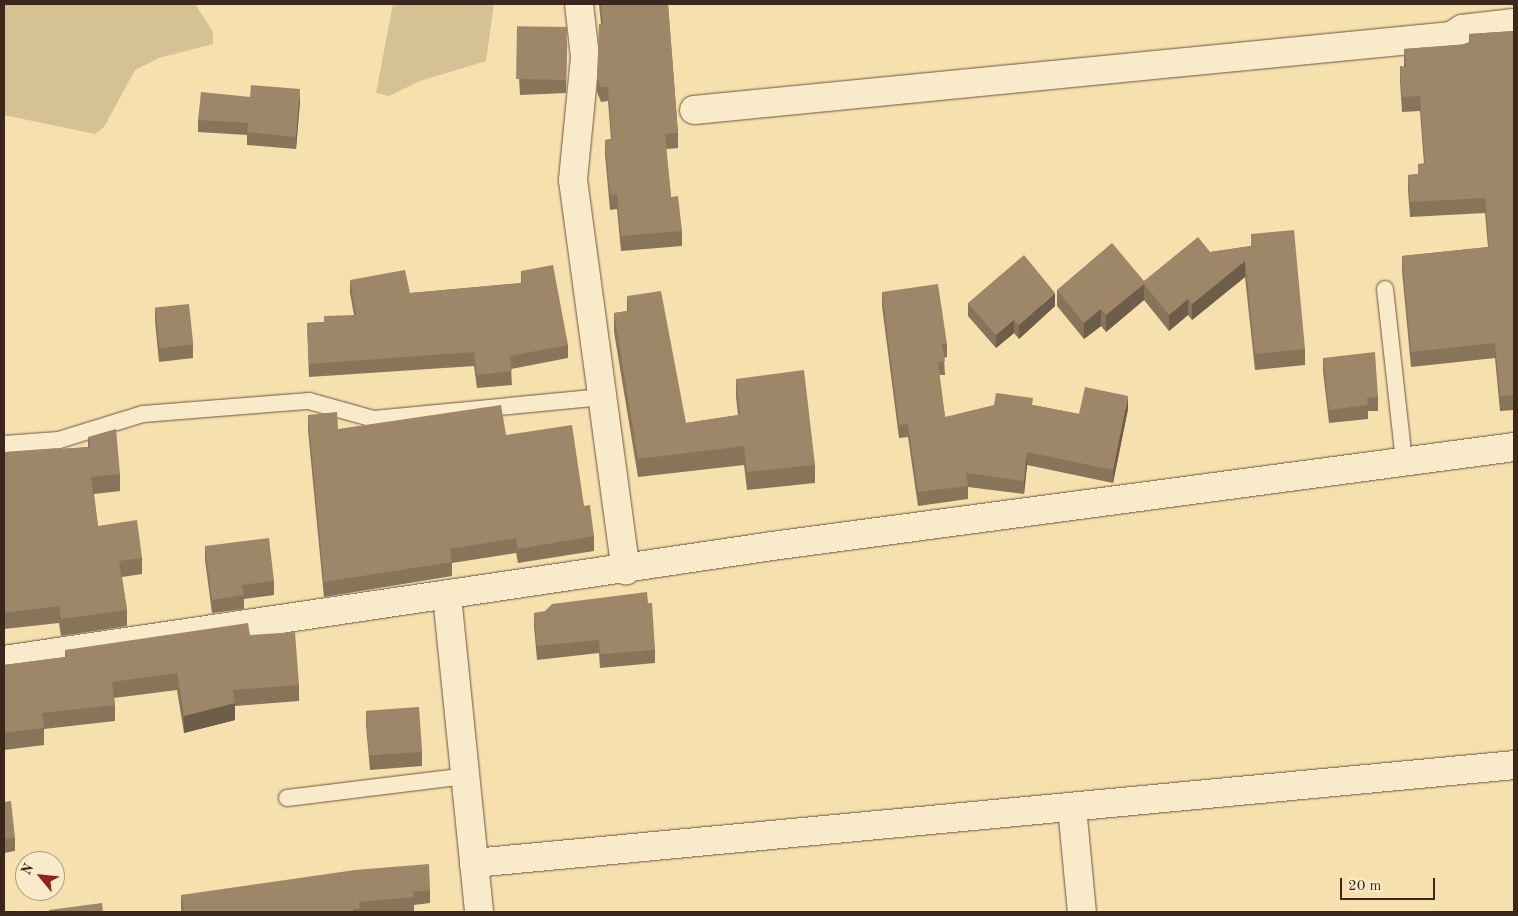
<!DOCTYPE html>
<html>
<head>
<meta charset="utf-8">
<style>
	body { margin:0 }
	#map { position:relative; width:1518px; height:916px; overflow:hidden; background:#f6e0ae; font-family:"Old Standard TT",serif }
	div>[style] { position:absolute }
	.green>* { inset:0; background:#d6c195 }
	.roads { filter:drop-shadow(0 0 1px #6a5541) drop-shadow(0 0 1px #6a5541) }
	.service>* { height:16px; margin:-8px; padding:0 8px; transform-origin:8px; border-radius:8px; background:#f9ebca }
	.minor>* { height:28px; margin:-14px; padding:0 14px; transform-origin:14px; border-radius:14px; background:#f9ebca }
	.wall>* { inset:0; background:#877459 }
	.shaded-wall>* { inset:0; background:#6e5e49 }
	.building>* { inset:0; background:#9d8768; transform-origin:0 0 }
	span { translate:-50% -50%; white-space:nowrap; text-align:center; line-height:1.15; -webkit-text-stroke:5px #f9ebca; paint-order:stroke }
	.frame { position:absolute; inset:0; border:5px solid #3c271d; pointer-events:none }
	.north { position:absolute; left:15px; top:851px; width:50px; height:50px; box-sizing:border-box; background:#f9ebca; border:1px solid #ad9d85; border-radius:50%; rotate:298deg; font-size:14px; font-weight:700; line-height:20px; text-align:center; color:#3c271d }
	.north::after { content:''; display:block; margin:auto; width:18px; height:22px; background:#8f2418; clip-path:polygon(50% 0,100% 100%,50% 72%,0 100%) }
	.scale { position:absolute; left:1340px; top:878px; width:95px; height:22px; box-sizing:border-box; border:2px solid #3c271d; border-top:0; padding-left:6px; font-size:15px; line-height:18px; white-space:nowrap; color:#3c271d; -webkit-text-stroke:4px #f9ebca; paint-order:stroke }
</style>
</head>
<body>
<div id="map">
	<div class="green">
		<i style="clip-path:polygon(5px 4px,195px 4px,213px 32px,213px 44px,159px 58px,135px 70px,104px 127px,95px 134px,4px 115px)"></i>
		<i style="clip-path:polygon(393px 4px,494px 4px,486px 61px,420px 81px,389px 96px,376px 93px)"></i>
	</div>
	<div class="roads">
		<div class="service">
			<i style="left:1385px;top:289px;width:174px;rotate:83.7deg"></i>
			<i style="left:4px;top:444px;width:55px;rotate:-4.2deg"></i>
			<i style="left:59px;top:440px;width:88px;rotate:-17.2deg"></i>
			<i style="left:143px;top:414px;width:167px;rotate:-4.5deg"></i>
			<i style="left:309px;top:401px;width:67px;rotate:15.5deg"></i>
			<i style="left:374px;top:419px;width:230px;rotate:-5.5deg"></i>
			<i style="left:287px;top:798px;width:180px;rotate:-7deg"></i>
		</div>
		<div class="minor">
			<i style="left:579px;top:4px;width:53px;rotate:83.5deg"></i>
			<i style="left:585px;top:57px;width:124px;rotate:95.6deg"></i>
			<i style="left:573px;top:180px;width:394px;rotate:82.3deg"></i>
			<i style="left:694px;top:110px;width:761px;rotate:-5.58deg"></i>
			<i style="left:1451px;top:36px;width:13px;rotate:-32deg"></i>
			<i style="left:1462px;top:29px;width:52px;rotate:-6.6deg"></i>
			<i style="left:447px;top:596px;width:318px;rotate:84.2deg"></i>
			<i style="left:4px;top:660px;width:776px;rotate:-8.44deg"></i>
			<i style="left:772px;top:546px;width:749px;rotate:-7.6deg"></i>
			<i style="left:1072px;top:807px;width:105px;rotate:84.6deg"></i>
			<i style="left:474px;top:863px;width:1045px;rotate:-5.38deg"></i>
		</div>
	</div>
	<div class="wall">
		<i style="clip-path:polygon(599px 4px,668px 4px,678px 133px,678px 148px,666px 149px,671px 197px,682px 231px,682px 246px,621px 251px,617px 209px,610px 210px,605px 155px,605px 140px,611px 139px,608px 101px,601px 102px,597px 92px,597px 77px,601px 24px)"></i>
		<i style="clip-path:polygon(517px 30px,567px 41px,566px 93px,520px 95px,517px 44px)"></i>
		<i style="clip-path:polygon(1514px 31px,1514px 410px,1500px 411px,1495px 358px,1411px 367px,1402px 271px,1402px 256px,1488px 247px,1485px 213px,1410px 217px,1408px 190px,1408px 175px,1418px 174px,1424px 164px,1420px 111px,1402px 112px,1400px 81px,1400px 66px,1404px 67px,1404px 49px,1469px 44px,1469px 34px)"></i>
		<i style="clip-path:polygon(250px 97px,300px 101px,296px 149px,247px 145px,247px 135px,198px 132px,198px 120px)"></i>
		<i style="clip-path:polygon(1251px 234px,1305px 349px,1305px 365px,1255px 370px,1245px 277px,1192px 320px,1188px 315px,1169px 331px,1144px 300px,1106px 332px,1101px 326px,1084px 339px,1057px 306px,1057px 290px,1144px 281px,1210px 252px,1251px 246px)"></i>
		<i style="clip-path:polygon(521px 271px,568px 345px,568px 358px,511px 369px,512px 385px,477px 388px,474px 366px,309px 377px,307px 323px,324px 322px,354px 315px,350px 293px,350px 280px,410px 293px,521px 283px)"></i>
		<i style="clip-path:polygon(882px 292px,947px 344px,947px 357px,944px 358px,945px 375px,939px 375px,945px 417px,1033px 405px,1079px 414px,1128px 409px,1113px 483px,1027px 465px,1024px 494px,968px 487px,968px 499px,918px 506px,908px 437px,899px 438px,882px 306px)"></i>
		<i style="clip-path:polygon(627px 296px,686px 423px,738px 415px,736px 397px,736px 379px,815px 465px,815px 483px,747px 490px,744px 465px,638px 477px,614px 332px,614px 313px,627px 311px)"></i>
		<i style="clip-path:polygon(968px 303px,1055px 306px,1019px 339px,1014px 333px,996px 348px,968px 316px)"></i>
		<i style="clip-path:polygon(155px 308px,193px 345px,193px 358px,159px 362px,155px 321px)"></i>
		<i style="clip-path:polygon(1323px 358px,1378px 397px,1378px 411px,1368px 411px,1368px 419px,1329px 423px,1323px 371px)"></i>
		<i style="clip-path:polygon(308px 415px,338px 429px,506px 435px,584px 506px,594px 536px,594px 551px,518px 563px,516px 553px,452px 563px,452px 576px,324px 597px,308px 430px)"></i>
		<i style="clip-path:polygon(88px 437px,120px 474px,120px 491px,94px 494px,98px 526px,142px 558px,142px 574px,122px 577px,127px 610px,127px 626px,61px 636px,59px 623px,4px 629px,4px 453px,88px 447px)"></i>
		<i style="clip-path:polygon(205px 546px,274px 581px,274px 595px,244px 599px,244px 609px,212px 613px,205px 560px)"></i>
		<i style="clip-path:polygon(648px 603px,655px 650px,655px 663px,600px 668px,599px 653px,537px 660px,534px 626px,534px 613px)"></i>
		<i style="clip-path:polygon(250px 635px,299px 685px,299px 701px,235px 706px,235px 720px,184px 733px,177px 690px,114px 698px,115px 705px,115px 721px,44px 729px,44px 745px,4px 750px,4px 665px,65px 657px,65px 650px)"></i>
		<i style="clip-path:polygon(366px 711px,422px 752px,422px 766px,370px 770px,366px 725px)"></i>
		<i style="clip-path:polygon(4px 802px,15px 838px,15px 851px,4px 853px)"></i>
		<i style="clip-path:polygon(430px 890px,430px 903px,414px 905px,414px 911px,394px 912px,182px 912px,181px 909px,181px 895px)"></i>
	</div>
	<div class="shaded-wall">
		<i style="clip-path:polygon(300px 89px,300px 101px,296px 149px,296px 137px)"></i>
		<i style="clip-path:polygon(1245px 261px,1245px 277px,1192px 320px,1192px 304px)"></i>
		<i style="clip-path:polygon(1144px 284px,1144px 300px,1106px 332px,1106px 315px)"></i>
		<i style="clip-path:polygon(1055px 293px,1055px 306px,1019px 339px,1019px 325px)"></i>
		<i style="clip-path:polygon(1188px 299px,1188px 315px,1169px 331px,1169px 315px)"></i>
		<i style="clip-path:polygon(1101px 309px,1101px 326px,1084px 339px,1084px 323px)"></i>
		<i style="clip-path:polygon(1014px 320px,1014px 333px,996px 348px,996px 335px)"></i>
		<i style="clip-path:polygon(1128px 396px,1128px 409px,1113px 483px,1113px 470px)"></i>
		<i style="clip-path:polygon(1027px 452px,1027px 465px,1024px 494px,1024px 481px)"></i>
		<i style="clip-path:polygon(235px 703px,235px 720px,184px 733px,184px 716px)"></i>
	</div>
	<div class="building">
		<i style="clip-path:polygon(601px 4px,668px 4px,678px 133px,665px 134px,671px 197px,678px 196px,682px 231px,621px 236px,617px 194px,610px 195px,605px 140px,612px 139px,608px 87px,601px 87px,597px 77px,599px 24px,603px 24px)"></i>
		<i style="left:567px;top:27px;width:53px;height:50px;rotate:91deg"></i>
		<i style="clip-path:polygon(1514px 31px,1514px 395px,1500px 396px,1495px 343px,1411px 352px,1402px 256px,1489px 247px,1485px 198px,1410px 202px,1408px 175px,1418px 174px,1418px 164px,1425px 163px,1420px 96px,1402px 97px,1400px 66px,1406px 67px,1404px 49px,1470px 44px,1469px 34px)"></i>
		<i style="clip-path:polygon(251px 85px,300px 89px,296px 137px,247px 132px,248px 123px,198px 120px,201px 92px,250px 97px)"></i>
		<i style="clip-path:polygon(1294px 230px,1305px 349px,1255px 354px,1245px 261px,1192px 304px,1188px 299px,1169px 315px,1144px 284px,1106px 315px,1101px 309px,1084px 323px,1057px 290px,1112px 243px,1144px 281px,1198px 237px,1210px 252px,1251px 246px,1251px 234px)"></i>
		<i style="clip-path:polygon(1024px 255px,1055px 293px,1019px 325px,1014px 320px,996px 335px,968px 303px)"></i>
		<i style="clip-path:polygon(553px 265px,568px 345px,510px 356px,512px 371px,477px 375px,474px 352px,309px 364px,307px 323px,324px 322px,324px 316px,356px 315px,350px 280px,405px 270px,410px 293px,522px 283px,521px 271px)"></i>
		<i style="clip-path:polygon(938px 284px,947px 344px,942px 344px,945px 361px,938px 362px,945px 417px,994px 405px,996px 393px,1033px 398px,1032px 405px,1079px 414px,1085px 387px,1128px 396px,1113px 470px,1027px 452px,1024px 481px,966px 473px,968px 486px,918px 492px,908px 424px,899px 425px,882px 292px)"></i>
		<i style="clip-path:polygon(661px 291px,686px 423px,740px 415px,736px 379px,804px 370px,815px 465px,747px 472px,744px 446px,638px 459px,614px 313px,629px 311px,627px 296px)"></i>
		<i style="left:189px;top:304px;width:41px;height:34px;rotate:84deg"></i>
		<i style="clip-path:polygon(1375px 352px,1378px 397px,1367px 398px,1368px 405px,1329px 410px,1323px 358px)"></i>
		<i style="clip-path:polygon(501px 405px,506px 435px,572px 425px,584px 506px,590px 505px,594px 536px,518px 549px,516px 538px,450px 549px,452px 562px,324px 582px,308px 415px,337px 412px,338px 429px)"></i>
		<i style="clip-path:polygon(116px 429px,120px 474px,91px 477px,98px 526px,137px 520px,142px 558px,119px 561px,127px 610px,61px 619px,59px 606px,4px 613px,4px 453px,91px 447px,88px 437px)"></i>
		<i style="clip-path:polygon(269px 538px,274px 581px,242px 585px,244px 595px,212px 600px,205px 546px)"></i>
		<i style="clip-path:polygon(647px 592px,648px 603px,652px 603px,655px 650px,600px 654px,599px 640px,537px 646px,534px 613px,545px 611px,552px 604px)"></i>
		<i style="clip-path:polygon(248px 623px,250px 635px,295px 632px,299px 685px,233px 690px,235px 703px,184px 716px,177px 673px,112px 682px,115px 705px,42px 713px,44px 728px,4px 733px,4px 665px,66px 657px,65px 650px)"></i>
		<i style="left:419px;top:707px;width:45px;height:53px;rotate:86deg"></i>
		<i style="clip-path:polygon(11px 801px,15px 838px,4px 839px,4px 802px)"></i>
		<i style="clip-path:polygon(429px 864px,430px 890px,413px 891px,414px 897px,359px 902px,360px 908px,353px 909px,353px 912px,184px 912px,181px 895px,355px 870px)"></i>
		<i style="clip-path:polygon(102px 903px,103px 912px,49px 912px,49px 910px)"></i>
	</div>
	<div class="frame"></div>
	<div class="north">N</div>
	<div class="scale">20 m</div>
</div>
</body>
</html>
